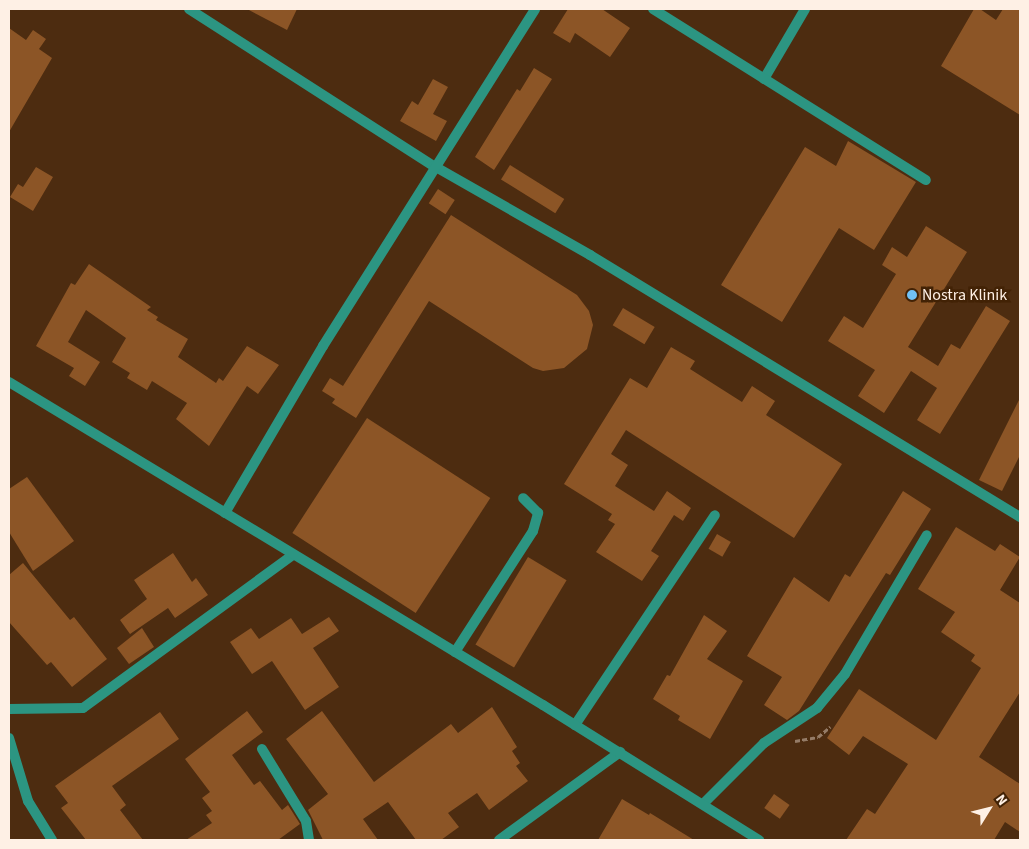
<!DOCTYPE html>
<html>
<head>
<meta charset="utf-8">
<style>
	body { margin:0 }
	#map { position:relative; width:1029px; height:849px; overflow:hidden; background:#4d2c10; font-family:"Source Sans 3",sans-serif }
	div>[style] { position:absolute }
	.building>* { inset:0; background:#8c5526; transform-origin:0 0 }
	.path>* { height:3px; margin-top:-1.5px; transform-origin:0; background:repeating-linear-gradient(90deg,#957c67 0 5px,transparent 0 7.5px) }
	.service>* { height:10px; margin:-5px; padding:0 5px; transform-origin:5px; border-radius:5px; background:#2c9582 }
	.minor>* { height:10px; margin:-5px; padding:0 5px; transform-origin:5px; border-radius:5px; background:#2c9582 }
	.tertiary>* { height:10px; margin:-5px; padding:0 5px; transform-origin:5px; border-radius:5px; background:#2c9582 }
	.dots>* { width:14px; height:14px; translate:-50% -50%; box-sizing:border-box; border:2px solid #422205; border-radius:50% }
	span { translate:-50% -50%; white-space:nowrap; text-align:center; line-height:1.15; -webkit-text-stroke:5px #422205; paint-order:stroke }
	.poi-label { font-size:16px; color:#fef0e5 }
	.left { translate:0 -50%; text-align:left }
	.frame { position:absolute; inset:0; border:10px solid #fef0e5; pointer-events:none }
	.north { position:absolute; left:964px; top:784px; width:50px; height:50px; -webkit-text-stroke:4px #422205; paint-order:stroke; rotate:54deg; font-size:14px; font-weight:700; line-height:20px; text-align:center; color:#fef0e5 }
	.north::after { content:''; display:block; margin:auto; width:18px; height:22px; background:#fef0e5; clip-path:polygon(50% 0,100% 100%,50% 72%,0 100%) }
</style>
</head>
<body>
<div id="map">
	<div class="building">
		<i style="clip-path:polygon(247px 9px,297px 9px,287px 30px)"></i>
		<i style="clip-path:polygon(568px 9px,602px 9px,630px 28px,610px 57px,575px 33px,570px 43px,553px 33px)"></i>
		<i style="clip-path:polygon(974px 9px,980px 9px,996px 20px,1003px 9px,1020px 9px,1020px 115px,941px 66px)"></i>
		<i style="clip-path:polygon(9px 28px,26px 40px,33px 30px,46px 39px,39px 49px,52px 58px,9px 132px)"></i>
		<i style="clip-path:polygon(534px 68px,552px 79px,494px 170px,475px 157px,517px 89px,520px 91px)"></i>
		<i style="clip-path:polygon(433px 79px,448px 87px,433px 114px,447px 121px,436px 141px,400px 121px,412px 101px,418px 105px)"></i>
		<i style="clip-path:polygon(848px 141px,916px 182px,874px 250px,839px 228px,782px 322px,721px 285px,805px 147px,836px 166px)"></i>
		<i style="left:510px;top:165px;width:64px;height:17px;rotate:32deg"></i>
		<i style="clip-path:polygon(36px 167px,53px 177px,33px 211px,10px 197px,18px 184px,23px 187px)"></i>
		<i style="left:438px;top:189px;width:20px;height:17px;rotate:33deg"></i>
		<i style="clip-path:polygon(451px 215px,577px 295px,589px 311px,593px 325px,587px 349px,564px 368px,543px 371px,533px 368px,429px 301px,356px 418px,332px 403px,335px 399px,322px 391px,330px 378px,343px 386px)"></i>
		<i style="clip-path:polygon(926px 226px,967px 252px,908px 347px,938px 366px,951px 344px,960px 349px,986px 306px,1010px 321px,940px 434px,917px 420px,937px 388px,911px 371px,884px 413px,858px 396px,875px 370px,828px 341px,844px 316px,863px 328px,896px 274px,882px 265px,892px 247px,907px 257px)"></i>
		<i style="clip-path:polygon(89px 264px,151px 307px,147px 310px,158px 317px,156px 320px,188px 339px,178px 357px,216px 383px,219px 378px,223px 381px,247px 346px,279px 365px,258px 394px,247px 386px,209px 446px,176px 419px,187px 403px,152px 381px,147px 390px,127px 378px,130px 373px,112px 362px,126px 338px,86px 310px,68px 342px,100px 362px,85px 386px,69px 376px,74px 368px,36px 346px,71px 283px,75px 285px)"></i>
		<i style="left:623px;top:308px;width:37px;height:20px;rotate:31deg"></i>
		<i style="clip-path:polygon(671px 347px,695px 361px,690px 369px,742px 402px,752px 386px,775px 401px,766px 415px,842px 464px,794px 538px,626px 430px,611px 454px,628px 465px,615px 486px,654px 511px,667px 491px,691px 508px,683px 521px,674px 515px,651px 551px,659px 556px,642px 581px,596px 552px,615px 524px,608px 520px,612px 514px,564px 484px,630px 378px,647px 388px)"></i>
		<i style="clip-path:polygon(1020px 398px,1020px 455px,1002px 491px,979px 480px)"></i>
		<i style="left:367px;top:418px;width:147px;height:137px;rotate:33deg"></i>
		<i style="clip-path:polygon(27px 477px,74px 541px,33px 571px,9px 532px,9px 489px)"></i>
		<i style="clip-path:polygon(903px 491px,931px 509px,890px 575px,886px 573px,799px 711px,787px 720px,764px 705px,782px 677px,747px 656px,794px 577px,829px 602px,845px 574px,850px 577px)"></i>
		<i style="clip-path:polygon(956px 527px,995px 551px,1000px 544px,1020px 557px,1000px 590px,1020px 603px,1020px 692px,979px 757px,1020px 784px,1020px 832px,1005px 822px,994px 840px,846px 840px,867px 809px,875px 814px,908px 764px,863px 736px,849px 755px,827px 738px,859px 689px,936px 740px,981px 668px,971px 661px,975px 655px,941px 632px,955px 612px,918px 589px)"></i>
		<i style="left:717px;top:534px;width:16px;height:17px;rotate:30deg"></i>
		<i style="clip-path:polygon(173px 553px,192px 582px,196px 578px,208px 595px,175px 618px,168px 608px,130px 634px,120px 620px,147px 599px,134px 580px)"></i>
		<i style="left:528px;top:557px;width:45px;height:102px;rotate:31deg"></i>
		<i style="clip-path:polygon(23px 563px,70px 620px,74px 617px,107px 659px,72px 687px,51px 662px,47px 665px,9px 622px,9px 575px)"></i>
		<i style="clip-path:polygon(704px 615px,727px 631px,707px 659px,743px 681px,710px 739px,678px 720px,680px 716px,653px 699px,667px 675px,670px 676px)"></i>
		<i style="clip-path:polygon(329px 617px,339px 631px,313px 648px,339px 687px,305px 710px,272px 661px,252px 674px,230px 642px,251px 628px,259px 639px,291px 618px,302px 634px)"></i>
		<i style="clip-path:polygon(142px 628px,154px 647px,129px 664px,117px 648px)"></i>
		<i style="clip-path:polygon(492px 707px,517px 747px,512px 751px,520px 763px,516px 766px,528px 781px,489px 810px,477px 793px,448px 813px,459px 827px,441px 840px,416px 840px,388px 802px,363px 819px,378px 840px,323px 840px,308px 810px,328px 794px,286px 739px,322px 711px,374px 782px,451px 724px,458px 733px)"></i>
		<i style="clip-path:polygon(247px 711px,263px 732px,232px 755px,254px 785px,260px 781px,282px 810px,288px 805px,300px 824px,278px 840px,186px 840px,212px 823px,206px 815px,212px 811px,202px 798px,210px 792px,185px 759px)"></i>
		<i style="clip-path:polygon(160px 712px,179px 739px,112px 786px,126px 805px,120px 810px,143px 840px,86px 840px,61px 808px,68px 803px,55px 786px)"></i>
		<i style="left:774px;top:794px;width:19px;height:17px;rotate:35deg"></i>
		<i style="clip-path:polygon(622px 799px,649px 815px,650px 813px,694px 840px,598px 840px)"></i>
	</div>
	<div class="path">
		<i style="left:795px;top:741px;width:23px;rotate:-10deg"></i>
		<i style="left:818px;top:737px;width:16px;rotate:-40deg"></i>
	</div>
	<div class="service">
		<i style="left:764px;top:79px;width:81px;rotate:-59.6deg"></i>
		<i style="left:455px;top:652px;width:144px;rotate:-57.2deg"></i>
		<i style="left:533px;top:531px;width:19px;rotate:-74deg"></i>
		<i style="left:538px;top:513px;width:21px;rotate:-135deg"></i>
		<i style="left:703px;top:804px;width:86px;rotate:-45deg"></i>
		<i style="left:764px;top:743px;width:64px;rotate:-33.4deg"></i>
		<i style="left:817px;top:708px;width:44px;rotate:-50.5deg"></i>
		<i style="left:845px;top:674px;width:161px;rotate:-59.5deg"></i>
	</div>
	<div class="minor">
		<i style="left:189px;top:9px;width:291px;rotate:32.7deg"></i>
		<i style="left:434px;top:166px;width:180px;rotate:29.7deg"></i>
		<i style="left:590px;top:255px;width:504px;rotate:31.35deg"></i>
		<i style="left:653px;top:9px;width:322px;rotate:32.1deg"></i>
		<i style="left:225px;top:513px;width:194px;rotate:-59.6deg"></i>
		<i style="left:323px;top:346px;width:398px;rotate:-57.8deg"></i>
		<i style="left:9px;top:709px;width:74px;rotate:-0.8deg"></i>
		<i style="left:83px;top:708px;width:260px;rotate:-36.1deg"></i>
		<i style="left:575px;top:725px;width:252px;rotate:-56.3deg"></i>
		<i style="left:9px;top:738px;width:66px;rotate:73.2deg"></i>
		<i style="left:28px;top:801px;width:46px;rotate:58.4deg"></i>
		<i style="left:262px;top:749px;width:84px;rotate:58.6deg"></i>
		<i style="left:306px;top:821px;width:19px;rotate:81deg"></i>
		<i style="left:499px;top:840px;width:150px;rotate:-36deg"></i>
	</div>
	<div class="tertiary">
		<i style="left:9px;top:382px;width:624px;rotate:31.17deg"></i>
		<i style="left:543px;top:705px;width:255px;rotate:32deg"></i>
	</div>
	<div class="dots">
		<i style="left:912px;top:295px;background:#71c1f5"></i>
	</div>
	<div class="poi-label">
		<span class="left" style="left:922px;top:295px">Nostra Klinik</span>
	</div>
	<div class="frame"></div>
	<div class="north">N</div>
</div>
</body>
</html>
